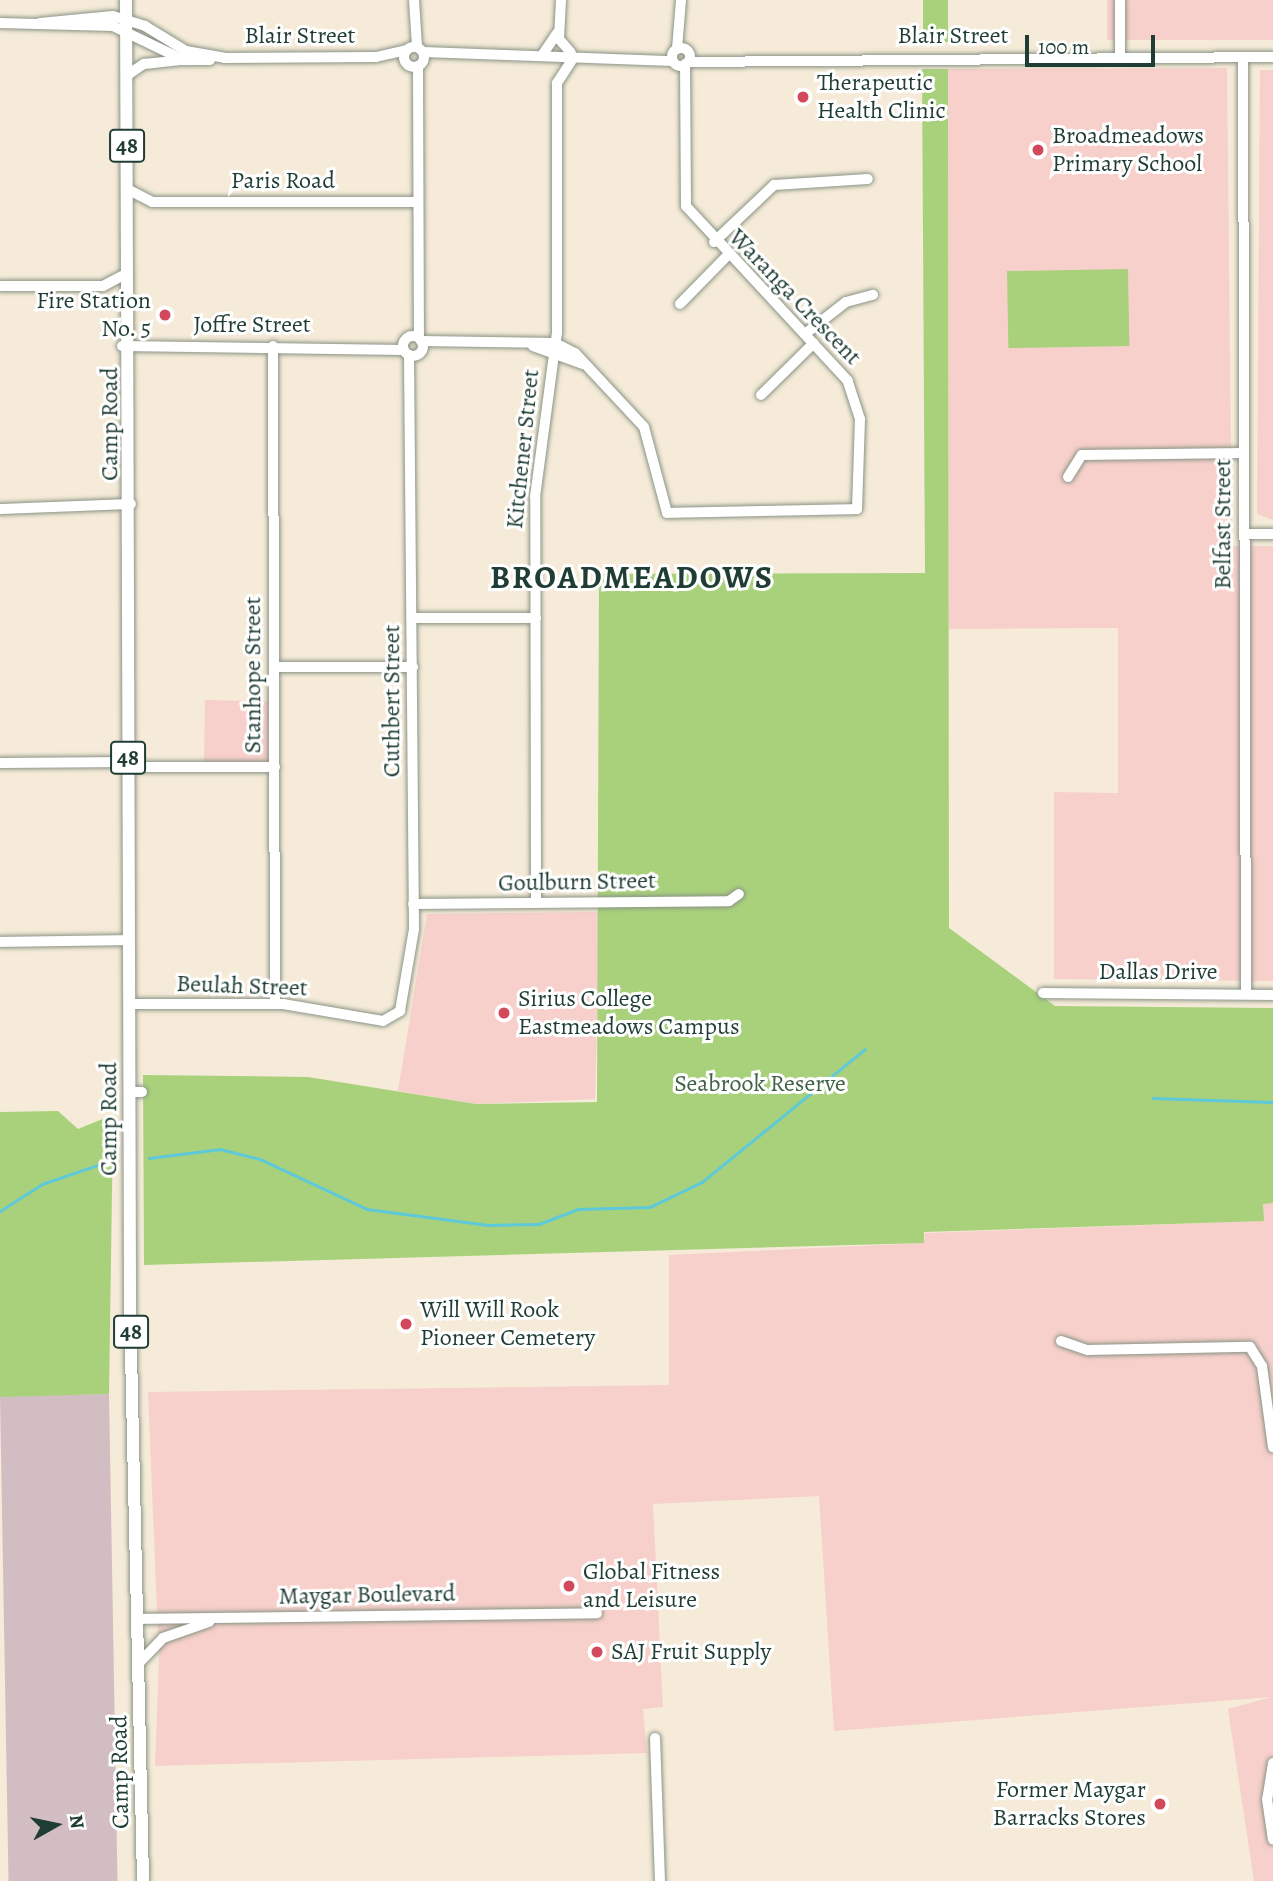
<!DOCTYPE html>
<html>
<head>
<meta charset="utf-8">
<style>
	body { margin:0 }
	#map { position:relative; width:1273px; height:1881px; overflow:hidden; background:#f5ebd8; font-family:Alegreya,serif }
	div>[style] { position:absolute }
	.built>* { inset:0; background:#f7d0cb; transform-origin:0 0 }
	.industrial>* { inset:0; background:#d2bec2; transform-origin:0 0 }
	.green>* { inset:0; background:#a9d17c; transform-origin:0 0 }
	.stream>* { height:2.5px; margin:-1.25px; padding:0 1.25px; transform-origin:1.25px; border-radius:1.25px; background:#5ec9d8 }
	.roads { filter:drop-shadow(0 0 2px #8a9486) drop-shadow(0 0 2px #8a9486) }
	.minor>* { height:10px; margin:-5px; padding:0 5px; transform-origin:5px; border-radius:5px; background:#fff }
	.minor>.ring { margin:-5px; padding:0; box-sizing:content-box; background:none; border:10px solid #fff; border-radius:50% }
	.major>* { height:12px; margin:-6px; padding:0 6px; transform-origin:6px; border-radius:6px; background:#fff }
	.dots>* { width:19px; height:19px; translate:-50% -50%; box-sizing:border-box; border:4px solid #fff; border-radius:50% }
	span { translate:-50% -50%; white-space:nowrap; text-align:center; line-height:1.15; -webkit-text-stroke:6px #fff; paint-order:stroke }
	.shield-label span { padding:2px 5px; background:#fff; border:2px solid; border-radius:5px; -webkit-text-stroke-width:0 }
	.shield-label { font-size:23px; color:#1f3d34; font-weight:700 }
	.street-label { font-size:24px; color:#1f3d34 }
	.poi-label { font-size:24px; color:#1f3d34 }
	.left { translate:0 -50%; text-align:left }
	.right { translate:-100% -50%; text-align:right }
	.park-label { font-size:24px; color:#426246 }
	.district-label { font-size:32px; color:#1f3d34; font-weight:700; letter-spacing:2px }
	.north { position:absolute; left:21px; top:1790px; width:70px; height:70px; -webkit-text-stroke:5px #fff; paint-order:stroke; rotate:81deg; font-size:19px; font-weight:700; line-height:28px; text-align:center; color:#1f3d34 }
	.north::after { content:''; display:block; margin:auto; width:24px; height:32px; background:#1f3d34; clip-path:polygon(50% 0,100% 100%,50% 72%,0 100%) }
	.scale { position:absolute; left:1025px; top:35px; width:130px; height:32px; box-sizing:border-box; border:4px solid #1f3d34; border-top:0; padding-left:9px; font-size:21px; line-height:24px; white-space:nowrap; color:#1f3d34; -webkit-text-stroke:5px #fff; paint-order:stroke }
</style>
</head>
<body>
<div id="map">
	<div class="built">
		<i style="left:1107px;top:0;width:166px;height:40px"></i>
		<i style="clip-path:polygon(1227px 68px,1232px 546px,1273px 546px,1273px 981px,1054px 979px,1054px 792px,1118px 793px,1118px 628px,949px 629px,948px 69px)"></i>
		<i style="clip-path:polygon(1260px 70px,1273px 70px,1273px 520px,1257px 514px)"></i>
		<i style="left:205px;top:700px;width:69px;height:67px;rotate:1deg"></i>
		<i style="clip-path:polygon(600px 912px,595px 1099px,476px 1104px,398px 1091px,427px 914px)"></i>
		<i style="clip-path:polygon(1263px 1203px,1273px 1203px,1273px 1881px,1254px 1881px,1228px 1709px,1271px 1697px,834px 1731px,819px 1496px,653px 1504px,663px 1707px,643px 1709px,647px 1753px,155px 1766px,159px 1659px,148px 1392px,669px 1385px,669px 1255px,924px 1243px,925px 1233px,1263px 1221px)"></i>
	</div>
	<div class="industrial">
		<i style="left:109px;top:1394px;width:487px;height:109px;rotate:89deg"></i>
	</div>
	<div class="green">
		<i style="left:923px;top:0;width:25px;height:42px"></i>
		<i style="clip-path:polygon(922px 69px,948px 69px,949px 928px,1055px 1006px,1273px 1008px,1273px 1203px,1263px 1204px,1264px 1221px,924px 1232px,924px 1243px,144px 1265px,143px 1075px,308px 1077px,476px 1104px,597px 1102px,599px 574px,925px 573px)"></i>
		<i style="left:1128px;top:269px;width:77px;height:121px;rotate:89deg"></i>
		<i style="clip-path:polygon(58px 1111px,78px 1129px,105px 1118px,113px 1125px,109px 1394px,0 1397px,0 1112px)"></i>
	</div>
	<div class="stream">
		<i style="left:1153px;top:1098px;width:120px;rotate:1.9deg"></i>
		<i style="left:149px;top:1158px;width:72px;rotate:-7.2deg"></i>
		<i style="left:220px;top:1149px;width:41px;rotate:14deg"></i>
		<i style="left:260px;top:1159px;width:118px;rotate:25deg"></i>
		<i style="left:367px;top:1209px;width:122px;rotate:7.5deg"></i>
		<i style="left:488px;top:1225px;width:51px;rotate:-1.1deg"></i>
		<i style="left:539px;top:1224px;width:42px;rotate:-21deg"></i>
		<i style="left:578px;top:1209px;width:72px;rotate:-1.6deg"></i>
		<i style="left:650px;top:1207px;width:58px;rotate:-25.7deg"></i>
		<i style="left:702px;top:1182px;width:210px;rotate:-39.2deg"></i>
		<i style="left:0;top:1211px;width:50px;rotate:-32.7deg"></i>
		<i style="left:42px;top:1184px;width:71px;rotate:-18.9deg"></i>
	</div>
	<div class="roads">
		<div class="minor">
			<i style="left:414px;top:0;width:47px;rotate:86.3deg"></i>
			<i style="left:561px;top:0;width:39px;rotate:93deg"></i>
			<i style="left:559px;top:39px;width:18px;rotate:49deg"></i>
			<i style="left:1120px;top:0;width:57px;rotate:90deg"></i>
			<i style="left:0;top:23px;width:113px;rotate:1.5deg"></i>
			<i style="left:113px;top:26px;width:79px;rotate:25.6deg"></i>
			<i style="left:184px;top:60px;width:26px"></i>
			<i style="left:40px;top:23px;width:73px;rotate:-5.5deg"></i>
			<i style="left:113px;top:16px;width:34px;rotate:17deg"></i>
			<i style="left:145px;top:26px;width:48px;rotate:31.4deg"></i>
			<i style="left:186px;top:51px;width:39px;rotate:10deg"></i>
			<i style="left:224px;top:58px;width:152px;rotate:-0.4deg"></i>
			<i style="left:376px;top:57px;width:31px;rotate:-13deg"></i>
			<i class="ring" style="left:404px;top:47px;width:10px;height:10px"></i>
			<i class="ring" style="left:672px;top:48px;width:8px;height:8px"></i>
			<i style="left:677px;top:49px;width:49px;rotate:-85.3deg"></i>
			<i style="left:424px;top:52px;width:249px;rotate:2.1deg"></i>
			<i style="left:543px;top:54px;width:25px;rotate:-56deg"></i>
			<i style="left:1243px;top:57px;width:935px;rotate:89.82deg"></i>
			<i style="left:688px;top:62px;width:585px;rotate:-0.49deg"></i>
			<i style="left:418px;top:66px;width:272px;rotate:89.8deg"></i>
			<i style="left:126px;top:76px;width:22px;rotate:-34deg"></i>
			<i style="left:144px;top:64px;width:37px;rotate:-6deg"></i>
			<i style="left:127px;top:189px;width:28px;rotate:27deg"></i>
			<i style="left:152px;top:202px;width:263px"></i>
			<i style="left:714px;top:242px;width:83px;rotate:-43.5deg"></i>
			<i style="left:774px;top:185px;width:94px;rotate:-3.7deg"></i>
			<i style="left:0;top:286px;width:103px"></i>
			<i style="left:103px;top:286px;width:27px;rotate:-28deg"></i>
			<i style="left:680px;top:304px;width:67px;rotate:-45.6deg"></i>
			<i style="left:805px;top:334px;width:52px;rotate:-38deg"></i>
			<i style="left:846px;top:302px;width:28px;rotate:-15deg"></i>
			<i class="ring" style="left:403px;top:336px;width:10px;height:10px"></i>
			<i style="left:421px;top:341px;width:134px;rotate:0.9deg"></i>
			<i style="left:555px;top:343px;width:22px;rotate:27deg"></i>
			<i style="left:575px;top:353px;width:101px;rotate:47deg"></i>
			<i style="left:644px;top:427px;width:89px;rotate:75deg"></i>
			<i style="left:667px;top:513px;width:190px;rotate:-1.2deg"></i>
			<i style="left:857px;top:509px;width:90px;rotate:-88.1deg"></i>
			<i style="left:860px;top:419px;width:40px;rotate:-108deg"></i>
			<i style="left:848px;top:381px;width:238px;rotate:-132.8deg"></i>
			<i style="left:686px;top:206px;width:142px;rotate:-90.4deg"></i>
			<i style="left:122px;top:346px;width:282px;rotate:0.8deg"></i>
			<i style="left:273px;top:346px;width:658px;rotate:89.83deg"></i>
			<i style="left:533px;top:346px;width:53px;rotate:19.8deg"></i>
			<i style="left:761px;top:395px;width:74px;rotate:-44.5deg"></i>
			<i style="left:1068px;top:477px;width:26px;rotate:-58deg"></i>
			<i style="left:1082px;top:455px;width:162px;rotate:-0.7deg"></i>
			<i style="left:0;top:509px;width:131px;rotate:-2.2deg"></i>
			<i style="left:1244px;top:534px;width:29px"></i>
			<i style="left:413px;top:618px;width:123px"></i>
			<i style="left:274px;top:667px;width:139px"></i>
			<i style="left:0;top:763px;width:128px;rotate:-0.4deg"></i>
			<i style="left:128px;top:767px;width:147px"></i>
			<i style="left:536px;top:903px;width:406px;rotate:-90.1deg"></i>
			<i style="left:535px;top:497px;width:165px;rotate:-82.4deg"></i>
			<i style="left:557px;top:333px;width:250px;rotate:-90deg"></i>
			<i style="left:557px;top:83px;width:27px;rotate:-57deg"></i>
			<i style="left:413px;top:904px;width:316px;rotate:-0.5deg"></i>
			<i style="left:729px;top:901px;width:12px;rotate:-35deg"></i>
			<i style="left:0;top:942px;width:129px;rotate:-0.9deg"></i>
			<i style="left:1043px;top:993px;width:230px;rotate:0.5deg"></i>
			<i style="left:129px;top:1004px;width:154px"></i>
			<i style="left:283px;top:1004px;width:101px;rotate:9.6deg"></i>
			<i style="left:383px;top:1021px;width:20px;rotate:-30deg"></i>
			<i style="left:400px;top:1011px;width:83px;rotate:-80.3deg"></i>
			<i style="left:414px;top:929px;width:574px;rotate:-90.5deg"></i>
			<i style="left:129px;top:1092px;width:13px"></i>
			<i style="left:1061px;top:1341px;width:28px;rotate:19deg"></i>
			<i style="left:1087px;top:1350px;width:163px;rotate:-1.1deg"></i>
			<i style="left:1250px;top:1347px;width:22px;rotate:58deg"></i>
			<i style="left:1262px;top:1366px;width:82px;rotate:82.3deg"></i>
			<i style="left:137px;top:1619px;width:460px;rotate:-0.7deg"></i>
			<i style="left:139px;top:1663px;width:35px;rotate:-46deg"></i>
			<i style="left:163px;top:1638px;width:49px;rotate:-19.2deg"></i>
			<i style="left:655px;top:1738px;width:143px;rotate:88deg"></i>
			<i style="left:1273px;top:1763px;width:36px;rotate:99deg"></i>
			<i style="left:1267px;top:1799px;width:41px;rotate:81.7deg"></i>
		</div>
		<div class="major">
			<i style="left:126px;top:0;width:278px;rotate:89.8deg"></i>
			<i style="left:127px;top:273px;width:1034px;rotate:89.83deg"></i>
			<i style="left:130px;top:1307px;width:574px;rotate:88.7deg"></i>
		</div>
	</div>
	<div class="dots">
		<i style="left:803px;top:97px;background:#d1495b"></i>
		<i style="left:1038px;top:150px;background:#d1495b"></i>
		<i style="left:165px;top:315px;background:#d1495b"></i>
		<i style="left:504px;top:1013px;background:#d1495b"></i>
		<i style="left:406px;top:1324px;background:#d1495b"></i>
		<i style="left:569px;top:1586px;background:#d1495b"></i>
		<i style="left:597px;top:1652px;background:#d1495b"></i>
		<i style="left:1160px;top:1804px;background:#d1495b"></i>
	</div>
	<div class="shield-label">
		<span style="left:127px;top:146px">48</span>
		<span style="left:128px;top:758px">48</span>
		<span style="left:131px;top:1332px">48</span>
	</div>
	<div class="street-label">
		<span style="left:300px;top:36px">Blair Street</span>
		<span style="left:953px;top:36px">Blair Street</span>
		<span style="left:283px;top:181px">Paris Road</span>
		<span style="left:795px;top:297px;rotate:46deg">Waranga Crescent</span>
		<span style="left:252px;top:325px">Joffre Street</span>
		<span style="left:110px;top:424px;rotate:-90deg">Camp Road</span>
		<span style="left:523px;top:449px;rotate:-84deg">Kitchener Street</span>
		<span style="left:1223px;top:524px;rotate:-90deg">Belfast Street</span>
		<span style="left:253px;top:675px;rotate:-90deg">Stanhope Street</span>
		<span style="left:392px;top:701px;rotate:-90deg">Cuthbert Street</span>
		<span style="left:577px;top:882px;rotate:-1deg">Goulburn Street</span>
		<span style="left:1158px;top:972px">Dallas Drive</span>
		<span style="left:242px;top:986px;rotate:2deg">Beulah Street</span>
		<span style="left:109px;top:1119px;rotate:-90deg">Camp Road</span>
		<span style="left:367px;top:1595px;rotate:-1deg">Maygar Boulevard</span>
		<span style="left:120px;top:1772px;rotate:-91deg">Camp Road</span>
	</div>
	<div class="poi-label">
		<span class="left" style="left:817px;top:97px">Therapeutic<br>Health Clinic</span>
		<span class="left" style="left:1052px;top:150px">Broadmeadows<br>Primary School</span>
		<span class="right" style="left:151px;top:315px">Fire Station<br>No. 5</span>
		<span class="left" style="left:518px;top:1013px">Sirius College<br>Eastmeadows Campus</span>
		<span class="left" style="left:420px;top:1324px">Will Will Rook<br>Pioneer Cemetery</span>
		<span class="left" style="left:583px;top:1586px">Global Fitness<br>and Leisure</span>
		<span class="left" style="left:611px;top:1652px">SAJ Fruit Supply</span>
		<span class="right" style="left:1146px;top:1804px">Former Maygar<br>Barracks Stores</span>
	</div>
	<div class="park-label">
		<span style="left:760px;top:1084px">Seabrook Reserve</span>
	</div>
	<div class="district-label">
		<span style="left:632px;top:577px">BROADMEADOWS</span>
	</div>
	<div class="north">N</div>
	<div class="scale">100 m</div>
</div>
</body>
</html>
